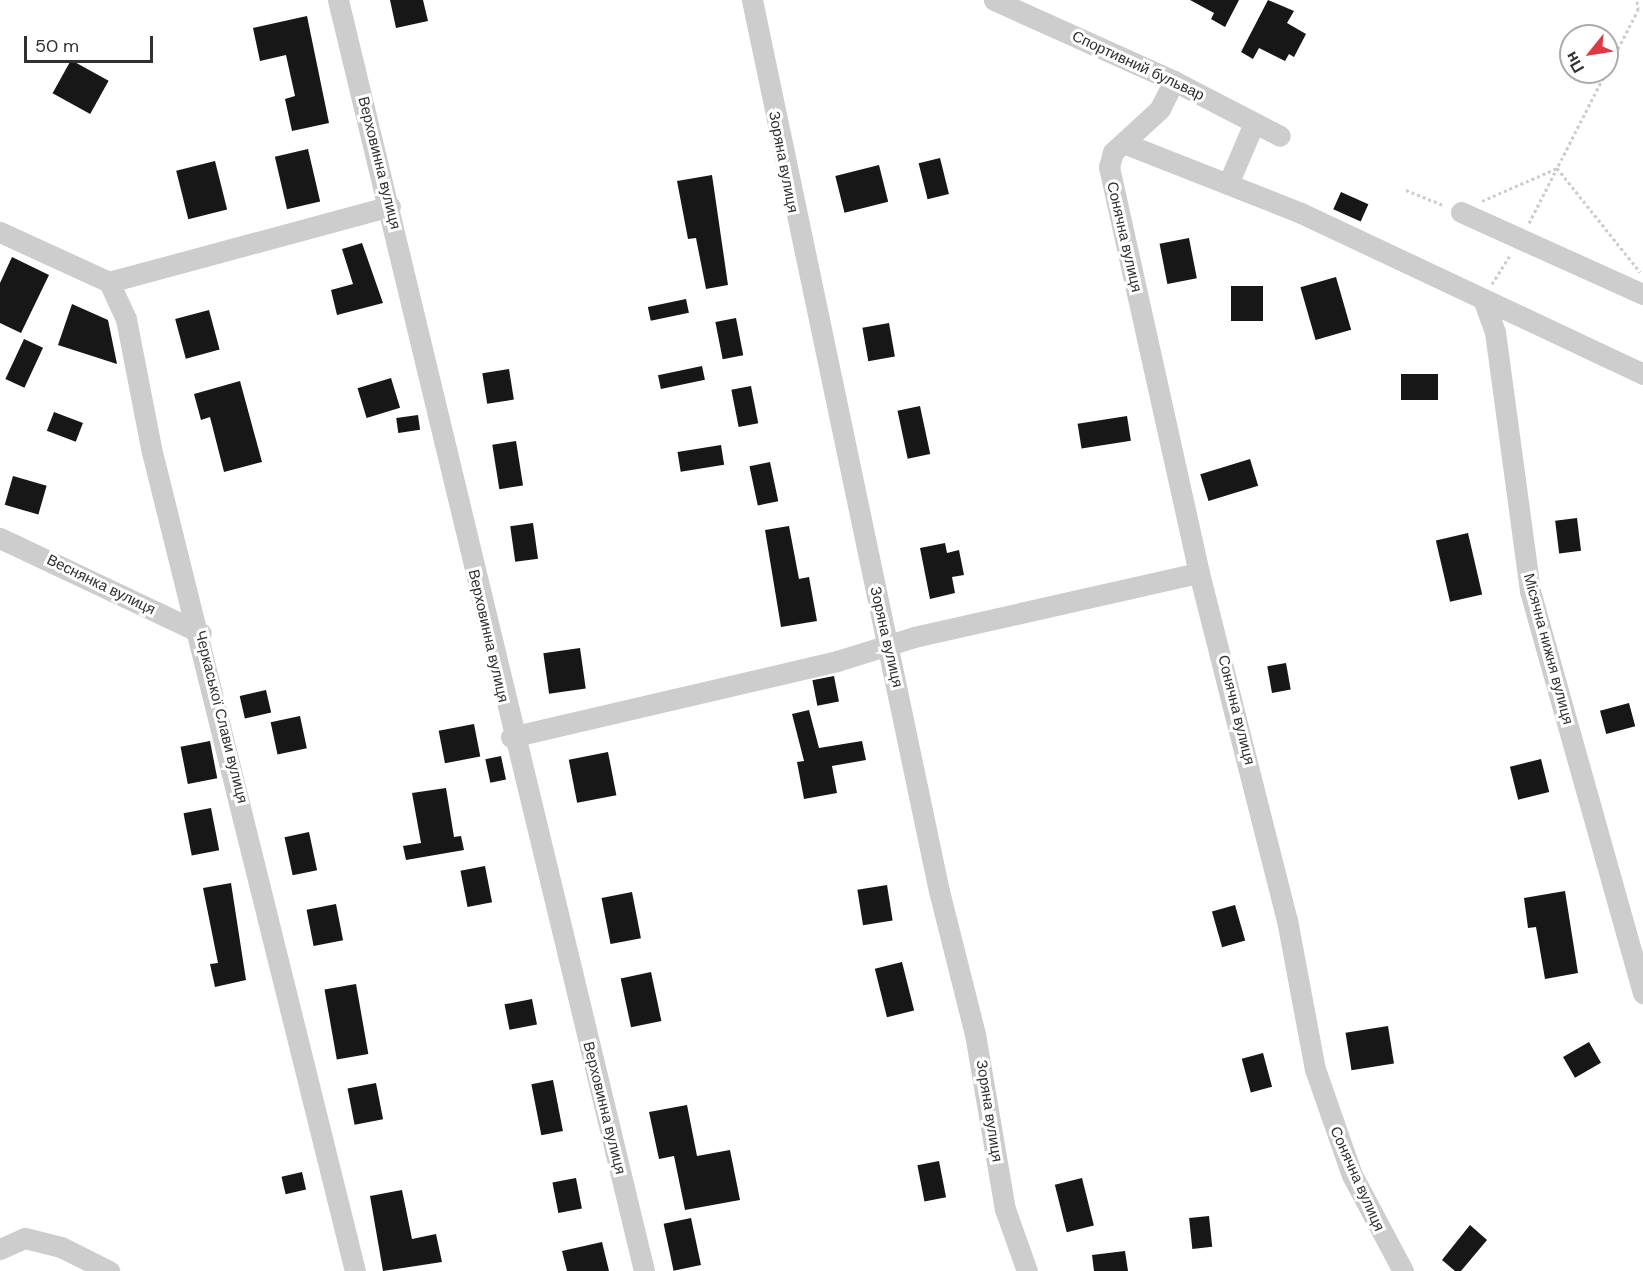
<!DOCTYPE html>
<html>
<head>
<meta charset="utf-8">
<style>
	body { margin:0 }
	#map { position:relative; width:1643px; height:1271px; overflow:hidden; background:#fff; font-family:"DM Sans",sans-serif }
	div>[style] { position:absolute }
	.building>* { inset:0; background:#171717; transform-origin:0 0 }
	.path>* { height:3px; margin-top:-1.5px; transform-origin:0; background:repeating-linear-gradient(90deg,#cdcdcd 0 3px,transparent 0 6px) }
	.minor>* { height:21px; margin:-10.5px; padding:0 10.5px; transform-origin:10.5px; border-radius:10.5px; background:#cdcdcd }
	span { translate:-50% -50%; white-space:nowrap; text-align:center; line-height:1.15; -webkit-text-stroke:6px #fff; paint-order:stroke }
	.street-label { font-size:15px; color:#303030 }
	.north { position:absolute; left:1559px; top:24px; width:60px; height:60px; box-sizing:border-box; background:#fff; border:2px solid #acacac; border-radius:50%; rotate:240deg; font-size:16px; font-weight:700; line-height:24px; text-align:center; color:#303030 }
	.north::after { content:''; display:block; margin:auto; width:21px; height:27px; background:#e13943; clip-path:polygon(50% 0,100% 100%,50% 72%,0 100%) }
	.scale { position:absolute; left:24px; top:36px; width:129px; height:27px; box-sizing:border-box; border:3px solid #303030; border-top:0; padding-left:8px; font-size:18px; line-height:21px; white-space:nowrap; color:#303030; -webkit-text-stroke:4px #fff; paint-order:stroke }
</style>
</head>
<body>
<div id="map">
	<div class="building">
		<i style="clip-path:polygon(390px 0,423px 0,428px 21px,396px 28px)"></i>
		<i style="clip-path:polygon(1190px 0,1239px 0,1225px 27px,1211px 19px,1214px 13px)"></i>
		<i style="clip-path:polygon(1268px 0,1294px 11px,1287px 23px,1306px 34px,1294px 57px,1289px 54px,1285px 61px,1259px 48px,1253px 59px,1241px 52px)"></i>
		<i style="clip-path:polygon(307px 16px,329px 123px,292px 131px,285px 99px,295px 96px,286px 55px,260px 61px,253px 28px)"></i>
		<i style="left:71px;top:60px;width:43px;height:38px;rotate:29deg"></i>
		<i style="left:308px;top:149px;width:54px;height:34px;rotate:77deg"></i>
		<i style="left:940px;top:158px;width:37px;height:22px;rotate:76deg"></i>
		<i style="left:215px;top:161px;width:50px;height:40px;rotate:76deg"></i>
		<i style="left:879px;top:165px;width:38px;height:45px;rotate:76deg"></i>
		<i style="clip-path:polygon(712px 175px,728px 285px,706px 289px,696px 238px,688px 239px,677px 181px)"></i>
		<i style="left:1341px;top:192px;width:30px;height:19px;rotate:24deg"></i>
		<i style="left:1189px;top:238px;width:41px;height:30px;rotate:79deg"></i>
		<i style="clip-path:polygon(362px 243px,383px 303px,337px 315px,331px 290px,353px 284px,342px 249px)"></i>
		<i style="clip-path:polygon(12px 257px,49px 275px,21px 333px,0 323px,0 283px)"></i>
		<i style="left:1336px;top:277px;width:55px;height:37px;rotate:74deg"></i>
		<i style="left:1231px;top:286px;width:32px;height:35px"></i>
		<i style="left:686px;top:299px;width:14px;height:39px;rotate:78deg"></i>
		<i style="clip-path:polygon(72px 304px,108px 320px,117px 364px,58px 345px)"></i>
		<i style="left:209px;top:310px;width:41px;height:35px;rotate:75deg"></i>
		<i style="left:736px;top:318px;width:38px;height:21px;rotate:79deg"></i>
		<i style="left:889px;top:323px;width:34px;height:27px;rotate:80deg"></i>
		<i style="left:24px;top:339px;width:21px;height:44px;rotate:25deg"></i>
		<i style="left:702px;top:366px;width:14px;height:45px;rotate:78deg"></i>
		<i style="left:509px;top:369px;width:31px;height:27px;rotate:81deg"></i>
		<i style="left:1438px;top:374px;width:26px;height:37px;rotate:90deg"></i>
		<i style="left:391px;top:378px;width:31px;height:35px;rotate:73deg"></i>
		<i style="clip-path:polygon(240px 381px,262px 462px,224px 472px,210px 417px,201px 420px,194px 394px)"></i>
		<i style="left:751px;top:386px;width:38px;height:20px;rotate:79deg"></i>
		<i style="left:920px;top:406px;width:49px;height:23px;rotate:78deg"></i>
		<i style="left:54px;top:412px;width:31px;height:20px;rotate:21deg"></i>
		<i style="left:418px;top:415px;width:15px;height:22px;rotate:82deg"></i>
		<i style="left:1127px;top:416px;width:25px;height:50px;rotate:81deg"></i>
		<i style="left:516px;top:441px;width:45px;height:24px;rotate:81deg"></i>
		<i style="left:721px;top:445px;width:20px;height:44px;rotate:81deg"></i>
		<i style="left:1250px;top:459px;width:28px;height:52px;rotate:73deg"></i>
		<i style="left:770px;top:462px;width:40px;height:21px;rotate:78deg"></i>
		<i style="left:13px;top:476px;width:35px;height:30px;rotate:16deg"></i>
		<i style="left:1577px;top:518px;width:33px;height:22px;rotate:83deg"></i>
		<i style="left:533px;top:523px;width:36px;height:23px;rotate:82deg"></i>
		<i style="clip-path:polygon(789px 526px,799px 579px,809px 577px,817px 621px,781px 627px,765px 530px)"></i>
		<i style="left:1468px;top:533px;width:63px;height:33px;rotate:77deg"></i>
		<i style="clip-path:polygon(945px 543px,947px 553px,959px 550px,964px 575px,952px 577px,955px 593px,930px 599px,920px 548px)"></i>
		<i style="left:580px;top:648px;width:41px;height:37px;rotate:82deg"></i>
		<i style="left:1286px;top:663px;width:27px;height:19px;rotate:80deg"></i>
		<i style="left:834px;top:676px;width:26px;height:22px;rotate:79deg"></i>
		<i style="left:266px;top:690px;width:23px;height:27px;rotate:77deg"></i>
		<i style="left:1629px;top:703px;width:24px;height:30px;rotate:75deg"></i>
		<i style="clip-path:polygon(809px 710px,819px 748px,862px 741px,866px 760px,832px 766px,837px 793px,804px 799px,797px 762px,804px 761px,792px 714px)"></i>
		<i style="left:300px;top:716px;width:33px;height:30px;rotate:78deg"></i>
		<i style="left:474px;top:724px;width:33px;height:36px;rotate:79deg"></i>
		<i style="left:210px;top:741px;width:38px;height:30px;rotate:79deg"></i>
		<i style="left:608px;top:752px;width:44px;height:40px;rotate:79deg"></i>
		<i style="left:501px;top:756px;width:24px;height:16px;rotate:78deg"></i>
		<i style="left:1541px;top:759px;width:34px;height:32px;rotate:76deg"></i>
		<i style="clip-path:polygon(446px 788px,454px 837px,461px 836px,464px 850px,406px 860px,403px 846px,421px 843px,412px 793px)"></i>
		<i style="left:211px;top:808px;width:43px;height:28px;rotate:79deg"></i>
		<i style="left:309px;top:832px;width:39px;height:25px;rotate:78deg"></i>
		<i style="left:485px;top:866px;width:37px;height:25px;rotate:79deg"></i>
		<i style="clip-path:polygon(231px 883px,246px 980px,215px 987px,210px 964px,218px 963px,203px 888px)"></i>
		<i style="left:887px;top:885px;width:36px;height:30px;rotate:81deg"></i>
		<i style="clip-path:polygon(1565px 891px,1578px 973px,1545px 979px,1536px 927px,1528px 928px,1524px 898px)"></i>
		<i style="left:632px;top:892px;width:47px;height:31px;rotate:79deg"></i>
		<i style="left:336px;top:904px;width:37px;height:30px;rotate:79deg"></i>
		<i style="left:1235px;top:905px;width:37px;height:24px;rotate:74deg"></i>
		<i style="left:902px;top:962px;width:50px;height:28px;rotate:76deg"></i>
		<i style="left:651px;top:972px;width:50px;height:31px;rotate:78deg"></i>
		<i style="left:356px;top:984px;width:71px;height:32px;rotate:80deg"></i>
		<i style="left:532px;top:999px;width:26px;height:28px;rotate:79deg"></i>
		<i style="left:1388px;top:1026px;width:38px;height:43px;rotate:81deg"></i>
		<i style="left:1589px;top:1042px;width:24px;height:30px;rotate:60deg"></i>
		<i style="left:1263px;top:1053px;width:35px;height:22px;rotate:75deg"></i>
		<i style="left:553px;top:1080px;width:52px;height:22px;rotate:79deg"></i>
		<i style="left:376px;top:1083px;width:37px;height:29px;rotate:79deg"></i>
		<i style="clip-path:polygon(687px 1105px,697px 1156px,730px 1150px,740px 1200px,685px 1210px,674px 1156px,659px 1159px,649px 1112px)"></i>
		<i style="left:939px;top:1161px;width:37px;height:22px;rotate:79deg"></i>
		<i style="left:302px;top:1172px;width:18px;height:21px;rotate:77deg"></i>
		<i style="left:576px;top:1178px;width:31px;height:24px;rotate:79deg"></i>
		<i style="left:1082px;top:1178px;width:49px;height:28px;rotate:76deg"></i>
		<i style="clip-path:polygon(402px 1190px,412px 1239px,436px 1234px,442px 1262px,383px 1271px,370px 1196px)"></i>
		<i style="left:1209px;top:1216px;width:31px;height:20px;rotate:84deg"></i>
		<i style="left:691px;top:1218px;width:48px;height:28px;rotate:78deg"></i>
		<i style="clip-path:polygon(1470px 1225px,1487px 1240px,1461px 1271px,1455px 1271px,1442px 1260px)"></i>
		<i style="clip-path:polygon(602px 1242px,609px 1271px,567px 1271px,562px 1251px)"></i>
		<i style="clip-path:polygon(1125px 1251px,1128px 1271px,1094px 1271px,1092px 1255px)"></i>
	</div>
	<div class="path">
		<i style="left:1607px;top:70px;width:68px;rotate:-62.7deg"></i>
		<i style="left:1638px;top:10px;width:10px;rotate:-96deg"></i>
		<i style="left:1606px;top:72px;width:108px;rotate:117deg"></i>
		<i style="left:1557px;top:168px;width:133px;rotate:51.4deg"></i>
		<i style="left:1406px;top:190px;width:40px;rotate:22deg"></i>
		<i style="left:1482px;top:201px;width:82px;rotate:-23.7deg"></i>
		<i style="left:1529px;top:223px;width:62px;rotate:-63deg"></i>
		<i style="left:1492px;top:284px;width:36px;rotate:-58deg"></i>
	</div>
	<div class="minor">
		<i style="left:338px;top:0;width:1307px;rotate:76.46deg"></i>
		<i style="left:752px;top:0;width:910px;rotate:78.15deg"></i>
		<i style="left:939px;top:891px;width:147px;rotate:75.9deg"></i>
		<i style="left:975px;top:1034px;width:178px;rotate:80.3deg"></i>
		<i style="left:1005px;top:1209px;width:66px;rotate:70.5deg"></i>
		<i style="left:994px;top:0;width:197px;rotate:24.2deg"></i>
		<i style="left:1174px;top:81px;width:119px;rotate:27.4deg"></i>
		<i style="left:1174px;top:81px;width:31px;rotate:117deg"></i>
		<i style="left:1160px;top:109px;width:64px;rotate:137.5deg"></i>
		<i style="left:1113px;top:152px;width:16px;rotate:105deg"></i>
		<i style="left:1109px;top:167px;width:416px;rotate:77.5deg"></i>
		<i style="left:1199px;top:573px;width:358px;rotate:75.8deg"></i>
		<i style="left:1287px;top:920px;width:152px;rotate:79.4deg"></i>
		<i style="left:1315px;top:1069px;width:112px;rotate:70.8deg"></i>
		<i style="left:1352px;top:1175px;width:109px;rotate:62deg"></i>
		<i style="left:1126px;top:144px;width:188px;rotate:21.5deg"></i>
		<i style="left:1301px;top:213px;width:378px;rotate:25.2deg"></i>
		<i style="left:1228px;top:184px;width:66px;rotate:-66.9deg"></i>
		<i style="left:1461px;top:212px;width:200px;rotate:24.3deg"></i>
		<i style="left:0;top:232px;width:120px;rotate:24.6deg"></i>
		<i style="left:109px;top:282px;width:41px;rotate:65.3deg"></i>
		<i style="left:126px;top:319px;width:131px;rotate:79deg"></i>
		<i style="left:151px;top:448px;width:848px;rotate:76.08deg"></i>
		<i style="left:109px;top:282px;width:291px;rotate:-15.1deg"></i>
		<i style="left:1483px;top:299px;width:35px;rotate:70deg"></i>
		<i style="left:1495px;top:332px;width:261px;rotate:82.3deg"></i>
		<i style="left:1530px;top:591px;width:418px;rotate:74.3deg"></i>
		<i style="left:0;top:538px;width:222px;rotate:25.3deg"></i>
		<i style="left:511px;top:737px;width:335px;rotate:-13.1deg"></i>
		<i style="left:837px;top:661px;width:81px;rotate:-17.3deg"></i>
		<i style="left:914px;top:637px;width:292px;rotate:-12.7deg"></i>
		<i style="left:0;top:1249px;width:27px;rotate:-24deg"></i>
		<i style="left:25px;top:1238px;width:37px;rotate:14deg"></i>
		<i style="left:61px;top:1247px;width:54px;rotate:26.6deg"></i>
	</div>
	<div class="street-label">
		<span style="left:1138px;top:66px;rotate:25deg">Спортивний бульвар</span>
		<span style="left:783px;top:162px;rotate:79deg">Зоряна вулиця</span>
		<span style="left:379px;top:163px;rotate:76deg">Верховинна вулиця</span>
		<span style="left:1124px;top:237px;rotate:77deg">Сонячна вулиця</span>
		<span style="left:101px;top:585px;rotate:26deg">Веснянка вулиця</span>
		<span style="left:488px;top:636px;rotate:77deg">Верховинна вулиця</span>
		<span style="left:886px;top:637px;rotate:77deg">Зоряна вулиця</span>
		<span style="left:1548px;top:649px;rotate:75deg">Місячна нижня вулиця</span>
		<span style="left:1236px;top:710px;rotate:76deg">Сонячна вулиця</span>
		<span style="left:221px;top:717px;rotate:76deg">Черкаської Слави вулиця</span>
		<span style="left:604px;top:1108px;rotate:76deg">Верховинна вулиця</span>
		<span style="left:989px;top:1111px;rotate:81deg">Зоряна вулиця</span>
		<span style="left:1357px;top:1179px;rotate:66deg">Сонячна вулиця</span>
	</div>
	<div class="north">Пн</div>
	<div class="scale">50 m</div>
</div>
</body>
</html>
